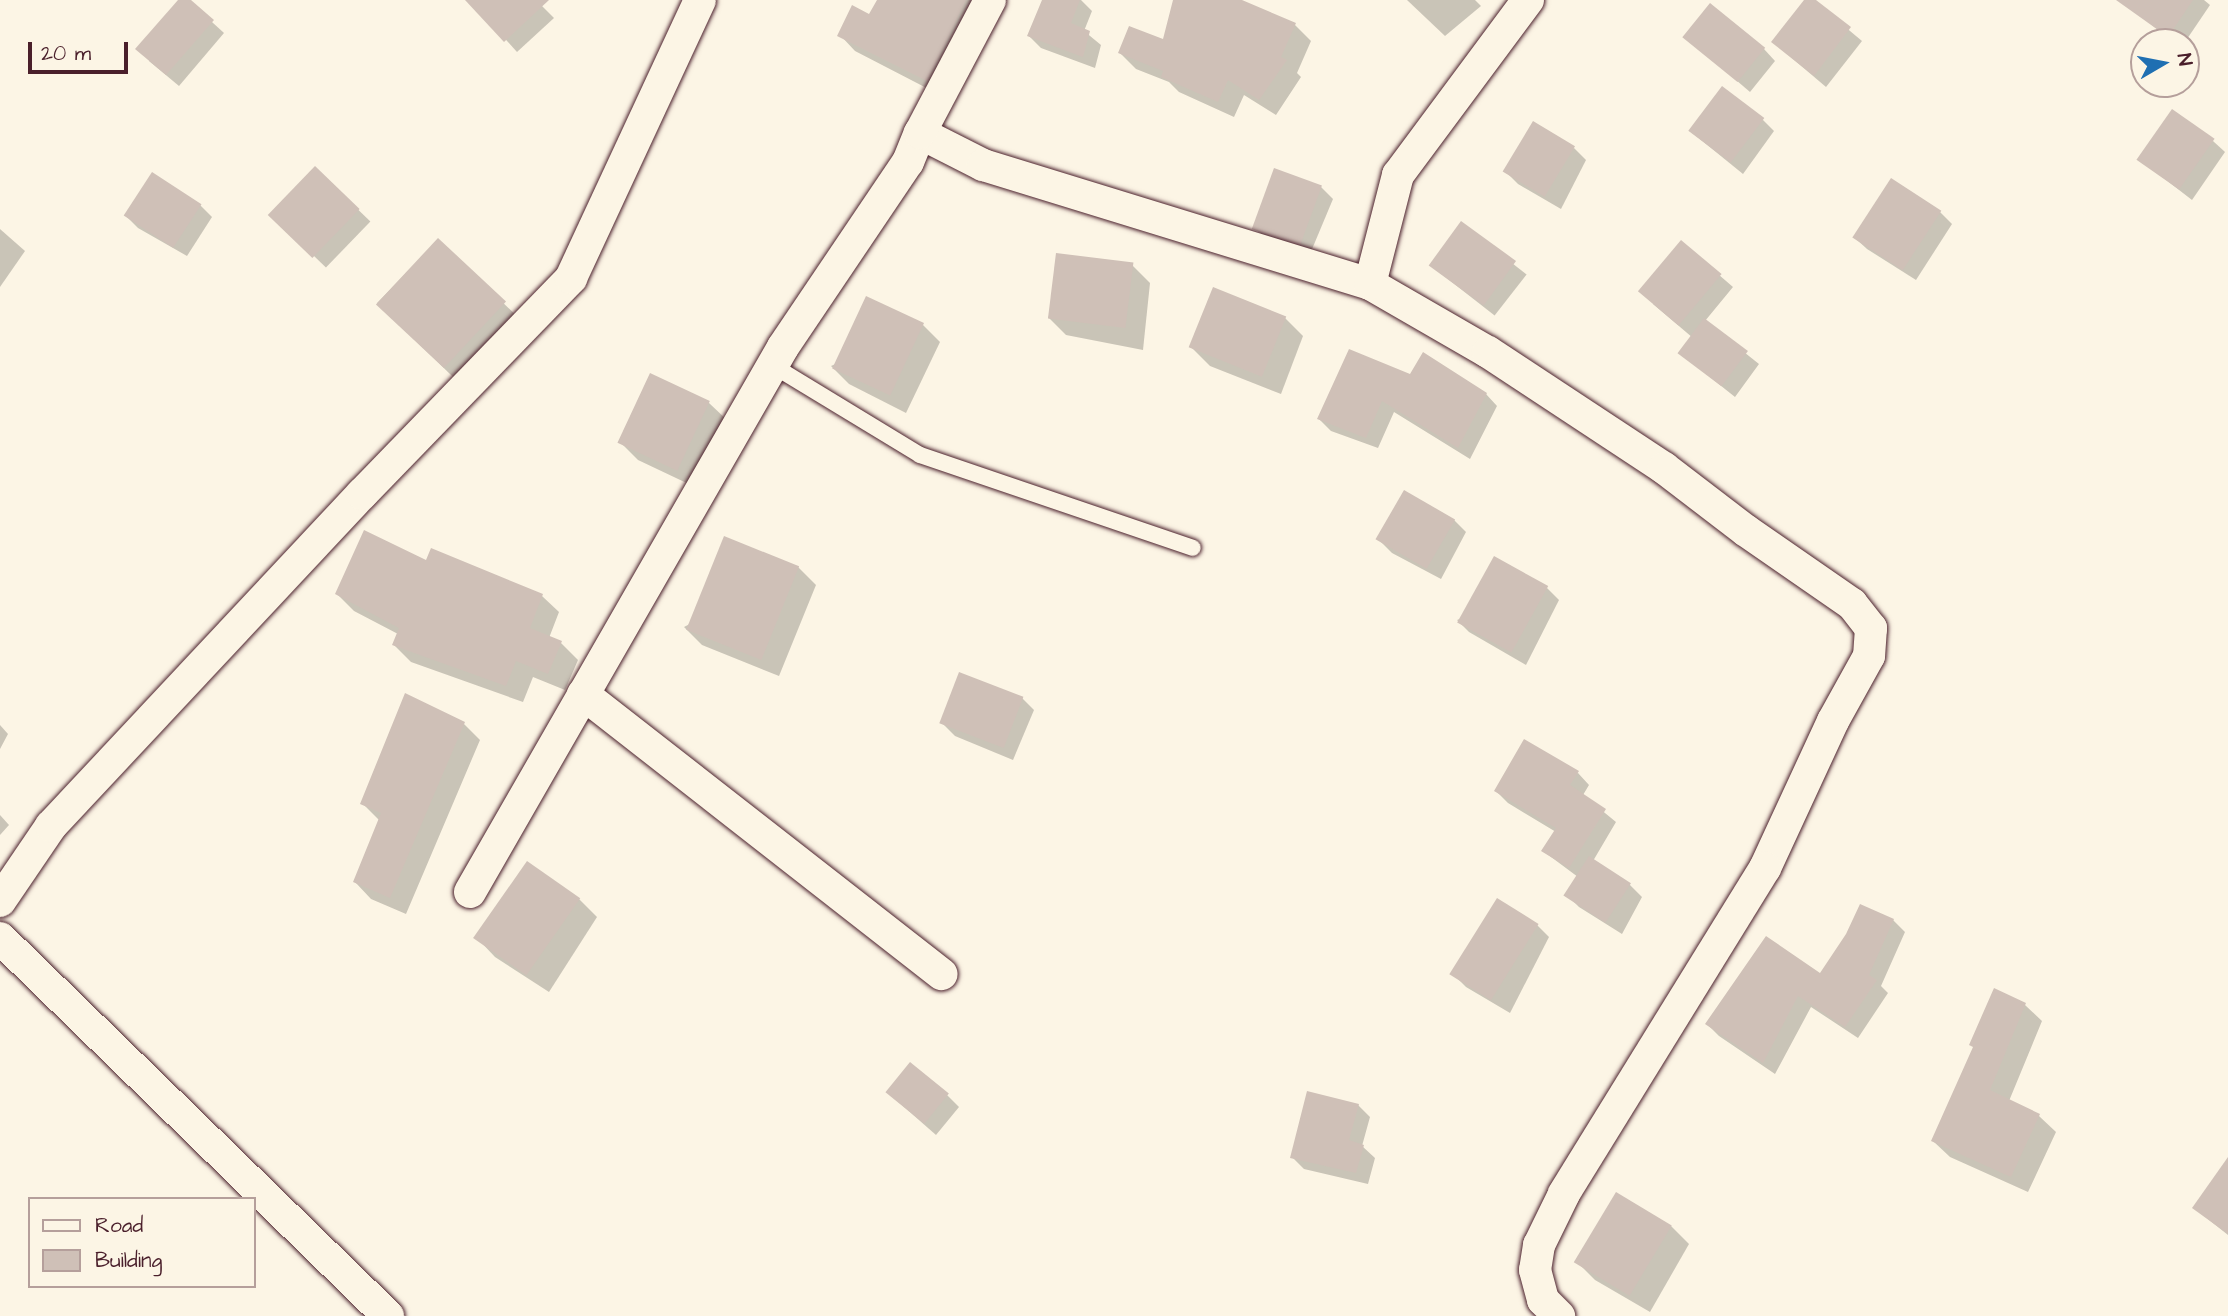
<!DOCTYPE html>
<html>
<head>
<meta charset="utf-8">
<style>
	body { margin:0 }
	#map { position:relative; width:2228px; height:1316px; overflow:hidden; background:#fcf5e5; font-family:"Architects Daughter",sans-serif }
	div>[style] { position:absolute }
	.shadow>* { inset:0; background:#0003; transform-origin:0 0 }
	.building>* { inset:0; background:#cfc0b7; transform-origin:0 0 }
	.roads { filter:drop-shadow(0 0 2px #4a1f2b) drop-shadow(0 0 2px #4a1f2b) }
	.lane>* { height:16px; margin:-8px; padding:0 8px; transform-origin:8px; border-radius:8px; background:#fcf5e5 }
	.street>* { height:32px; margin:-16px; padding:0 16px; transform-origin:16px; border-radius:16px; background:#fcf5e5 }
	span { translate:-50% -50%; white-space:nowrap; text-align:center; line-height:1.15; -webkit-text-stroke:5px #fcf5e5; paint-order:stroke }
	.legend { position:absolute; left:28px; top:1197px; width:228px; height:91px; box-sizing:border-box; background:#fcf5e5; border:2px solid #b59f9b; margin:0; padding:9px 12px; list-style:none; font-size:21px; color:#4a1f2b }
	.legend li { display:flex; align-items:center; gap:14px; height:35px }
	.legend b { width:35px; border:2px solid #b59f9b }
	.north { position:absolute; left:2130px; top:28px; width:70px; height:70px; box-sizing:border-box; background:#fcf5e5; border:2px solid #b59f9b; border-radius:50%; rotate:80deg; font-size:19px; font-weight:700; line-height:28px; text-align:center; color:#4a1f2b }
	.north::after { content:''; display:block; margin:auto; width:24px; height:32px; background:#1f6fb2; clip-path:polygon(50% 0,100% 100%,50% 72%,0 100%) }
	.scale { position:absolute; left:28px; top:42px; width:100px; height:32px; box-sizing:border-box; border:4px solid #4a1f2b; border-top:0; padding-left:9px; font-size:21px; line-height:24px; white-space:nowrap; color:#4a1f2b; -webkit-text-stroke:5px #fcf5e5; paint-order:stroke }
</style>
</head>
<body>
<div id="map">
	<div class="shadow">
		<i style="clip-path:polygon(180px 0,188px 0,224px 33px,179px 86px,149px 61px)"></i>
		<i style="clip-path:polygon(470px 0,536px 0,554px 18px,517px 52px)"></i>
		<i style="clip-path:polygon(879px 0,989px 0,942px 96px,855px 51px,840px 35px,870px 16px)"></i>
		<i style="clip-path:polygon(1043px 0,1081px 0,1092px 11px,1084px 31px,1101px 45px,1095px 68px,1041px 48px,1029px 36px)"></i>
		<i style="clip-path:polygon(1184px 0,1236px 0,1295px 25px,1311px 41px,1297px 73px,1301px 77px,1276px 115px,1244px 95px,1234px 117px,1179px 92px,1169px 82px,1136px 69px,1120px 53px,1165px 41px)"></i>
		<i style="clip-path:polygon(1407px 0,1475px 0,1481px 6px,1445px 36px)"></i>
		<i style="clip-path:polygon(1806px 0,1813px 0,1862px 41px,1826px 87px,1773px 42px)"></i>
		<i style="clip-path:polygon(2146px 0,2204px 0,2210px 5px,2185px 42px,2173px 42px,2137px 13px)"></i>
		<i style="clip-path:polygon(1695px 45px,1764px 49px,1775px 61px,1750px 92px)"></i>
		<i style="clip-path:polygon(1763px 120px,1774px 131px,1743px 174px,1690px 131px)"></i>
		<i style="clip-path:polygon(2213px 141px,2225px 152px,2192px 200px,2139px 159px)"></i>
		<i style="clip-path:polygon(1574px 148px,1586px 160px,1561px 209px,1518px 184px,1506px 172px)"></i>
		<i style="left:315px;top:168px;width:77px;height:64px;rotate:44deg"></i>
		<i style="clip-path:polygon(1275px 170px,1321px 187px,1333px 199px,1310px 254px,1267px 240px,1255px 228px)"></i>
		<i style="clip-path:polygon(200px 205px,212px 217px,187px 256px,138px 228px,126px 216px)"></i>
		<i style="clip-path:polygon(1940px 212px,1952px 224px,1916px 280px,1867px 249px,1855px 238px)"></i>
		<i style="left:1462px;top:224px;width:82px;height:52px;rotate:38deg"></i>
		<i style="clip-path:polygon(0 229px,25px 251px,0 287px)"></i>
		<i style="left:438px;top:240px;width:116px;height:88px;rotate:44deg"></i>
		<i style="clip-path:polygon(1681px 242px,1733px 287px,1705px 321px,1759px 364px,1735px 397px,1681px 354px,1693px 338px,1653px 304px)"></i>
		<i style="clip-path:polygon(1132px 265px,1150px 283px,1143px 350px,1066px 335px,1048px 317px)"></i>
		<i style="clip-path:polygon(1285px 318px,1303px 336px,1281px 394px,1210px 366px,1192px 348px)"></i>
		<i style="clip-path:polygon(923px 325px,940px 342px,906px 413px,849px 384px,831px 366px)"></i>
		<i style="clip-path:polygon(651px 375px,709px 403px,727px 420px,695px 487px,638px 460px,620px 442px)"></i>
		<i style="clip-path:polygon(1411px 376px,1486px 394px,1497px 406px,1470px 459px,1394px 412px,1378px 448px,1331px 431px,1319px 419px)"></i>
		<i style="clip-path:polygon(1454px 520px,1466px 532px,1441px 579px,1392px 553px,1380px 541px)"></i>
		<i style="clip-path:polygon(798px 567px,816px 585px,779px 676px,702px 645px,684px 627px)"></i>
		<i style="clip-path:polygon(1547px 588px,1559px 600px,1526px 665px,1469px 632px,1457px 620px)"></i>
		<i style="clip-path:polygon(337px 594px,542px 596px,559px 612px,549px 638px,561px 643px,578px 660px,565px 690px,533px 677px,523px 702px,411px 662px,394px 645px,398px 634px,354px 611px)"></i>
		<i style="clip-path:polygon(1022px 698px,1034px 710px,1013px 760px,955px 736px,943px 724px)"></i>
		<i style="clip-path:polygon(464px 724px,480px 740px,406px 914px,371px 899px,355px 882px,380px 821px,362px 803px)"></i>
		<i style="clip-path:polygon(0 725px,8px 734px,0 749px)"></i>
		<i style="clip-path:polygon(1578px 773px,1589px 785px,1583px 795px,1616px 822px,1593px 861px,1630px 885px,1642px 897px,1622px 934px,1579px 907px,1567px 895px,1578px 877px,1543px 851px,1556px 832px,1508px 803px,1496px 791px)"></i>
		<i style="clip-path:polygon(0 815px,9px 825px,0 835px)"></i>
		<i style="clip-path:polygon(579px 899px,597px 917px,549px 992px,495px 957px,478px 939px)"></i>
		<i style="clip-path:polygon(1893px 920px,1905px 932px,1881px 986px,1888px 993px,1858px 1038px,1811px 1007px,1775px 1074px,1719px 1036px,1707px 1024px,1820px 975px)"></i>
		<i style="clip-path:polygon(1537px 925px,1549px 937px,1510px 1013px,1466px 987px,1454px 975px)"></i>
		<i style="clip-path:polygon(1995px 990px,2025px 1005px,2042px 1021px,2009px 1101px,2039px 1116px,2056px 1132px,2028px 1192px,1950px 1157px,1933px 1141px,1975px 1048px)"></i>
		<i style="clip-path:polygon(887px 1092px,947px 1095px,959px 1107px,936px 1135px)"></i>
		<i style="clip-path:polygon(1358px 1105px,1370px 1117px,1362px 1146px,1375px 1158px,1368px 1184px,1304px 1169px,1292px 1157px)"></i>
		<i style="clip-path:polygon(2228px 1160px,2228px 1235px,2194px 1208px)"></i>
		<i style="clip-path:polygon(1671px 1226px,1689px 1244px,1650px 1312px,1595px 1280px,1577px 1262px)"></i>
	</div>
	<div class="building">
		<i style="clip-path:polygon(178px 0,191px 0,214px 20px,166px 75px,135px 49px)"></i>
		<i style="clip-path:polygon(465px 0,549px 0,504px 42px)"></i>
		<i style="clip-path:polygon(877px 0,966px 0,927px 81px,837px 36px,852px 5px,869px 14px)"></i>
		<i style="clip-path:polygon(1042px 0,1080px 0,1071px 23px,1090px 31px,1083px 57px,1027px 36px)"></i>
		<i style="clip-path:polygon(1173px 0,1242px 0,1296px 23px,1281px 57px,1287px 60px,1259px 100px,1228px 80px,1218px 102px,1161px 77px,1163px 71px,1118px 53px,1129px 26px,1163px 39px)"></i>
		<i style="clip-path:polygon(1804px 0,1816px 0,1851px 27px,1814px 76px,1771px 42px)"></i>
		<i style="clip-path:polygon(2116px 0,2193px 0,2168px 37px)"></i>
		<i style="left:1710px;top:3px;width:71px;height:44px;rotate:39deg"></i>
		<i style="left:1722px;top:86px;width:53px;height:56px;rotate:37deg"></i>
		<i style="left:2172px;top:109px;width:52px;height:62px;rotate:35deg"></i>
		<i style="left:1533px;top:121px;width:49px;height:59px;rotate:31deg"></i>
		<i style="left:315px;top:166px;width:62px;height:68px;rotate:44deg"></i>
		<i style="left:1274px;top:168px;width:51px;height:65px;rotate:20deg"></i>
		<i style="left:152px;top:172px;width:59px;height:52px;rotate:33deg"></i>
		<i style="left:1891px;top:178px;width:60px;height:71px;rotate:33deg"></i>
		<i style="left:1461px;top:221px;width:68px;height:55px;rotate:36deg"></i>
		<i style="left:438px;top:238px;width:93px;height:91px;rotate:43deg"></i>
		<i style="left:1681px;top:240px;width:53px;height:67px;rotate:40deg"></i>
		<i style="left:1056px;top:253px;width:78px;height:66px;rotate:7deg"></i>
		<i style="left:1213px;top:287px;width:79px;height:65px;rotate:22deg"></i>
		<i style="left:866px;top:296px;width:64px;height:80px;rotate:25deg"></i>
		<i style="left:1704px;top:318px;width:55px;height:44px;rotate:37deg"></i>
		<i style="clip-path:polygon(1349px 349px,1410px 374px,1423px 352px,1487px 393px,1458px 448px,1382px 401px,1366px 438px,1317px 419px)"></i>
		<i style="left:650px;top:373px;width:66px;height:77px;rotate:25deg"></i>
		<i style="left:1404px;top:490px;width:59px;height:57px;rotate:30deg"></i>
		<i style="clip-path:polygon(364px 530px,426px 560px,431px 548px,543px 594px,530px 628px,562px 641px,548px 674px,516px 661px,506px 686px,392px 645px,399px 628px,335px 594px)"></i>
		<i style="left:724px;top:536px;width:81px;height:101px;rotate:22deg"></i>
		<i style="left:1494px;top:556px;width:62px;height:76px;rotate:29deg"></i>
		<i style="left:959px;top:672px;width:69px;height:55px;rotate:21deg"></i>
		<i style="clip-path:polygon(405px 693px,465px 722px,390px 898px,353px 882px,381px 813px,360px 804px)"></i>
		<i style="clip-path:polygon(1524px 739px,1579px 771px,1570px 785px,1606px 809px,1569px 868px,1541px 851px,1556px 828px,1494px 791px)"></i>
		<i style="left:1589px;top:856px;width:50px;height:47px;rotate:33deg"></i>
		<i style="left:527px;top:861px;width:65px;height:94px;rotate:35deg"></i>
		<i style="left:1497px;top:898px;width:49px;height:90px;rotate:32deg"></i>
		<i style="clip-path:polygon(1860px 904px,1894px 919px,1869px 975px,1877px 980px,1845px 1027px,1798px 996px,1763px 1063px,1705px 1024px,1766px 936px,1820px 973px,1846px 934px)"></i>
		<i style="clip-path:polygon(1994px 988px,2026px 1003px,1990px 1090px,2040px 1114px,2011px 1177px,1931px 1141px,1973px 1047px,1969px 1045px)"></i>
		<i style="left:910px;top:1062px;width:50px;height:39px;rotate:39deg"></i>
		<i style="clip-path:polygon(1307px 1091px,1359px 1104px,1349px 1140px,1364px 1145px,1356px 1173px,1290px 1158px)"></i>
		<i style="clip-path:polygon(2228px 1157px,2228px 1234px,2192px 1208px)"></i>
		<i style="left:1616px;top:1192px;width:65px;height:82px;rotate:31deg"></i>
	</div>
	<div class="roads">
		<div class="lane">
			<i style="left:772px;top:365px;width:173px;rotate:31.3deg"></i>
			<i style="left:920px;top:455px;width:288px;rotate:18.8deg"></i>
		</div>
		<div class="street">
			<i style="left:920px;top:133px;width:71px;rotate:26.9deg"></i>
			<i style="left:983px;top:165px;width:405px;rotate:17.1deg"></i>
			<i style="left:1370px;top:284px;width:136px;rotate:30deg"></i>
			<i style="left:1488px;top:352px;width:211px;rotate:33.4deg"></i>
			<i style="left:1664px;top:468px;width:102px;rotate:37.4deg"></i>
			<i style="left:1745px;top:530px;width:130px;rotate:34.7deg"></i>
			<i style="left:1852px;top:604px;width:31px;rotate:52deg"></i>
			<i style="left:1871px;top:628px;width:28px;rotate:94deg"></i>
			<i style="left:1869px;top:656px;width:74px;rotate:119deg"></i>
			<i style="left:1833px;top:721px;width:162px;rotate:114.8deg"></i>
			<i style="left:1765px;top:868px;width:383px;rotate:121.7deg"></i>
			<i style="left:1564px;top:1194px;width:57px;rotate:116.1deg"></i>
			<i style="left:1539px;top:1245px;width:25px;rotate:99deg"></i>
			<i style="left:1535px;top:1270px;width:31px;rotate:75deg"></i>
			<i style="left:1543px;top:1300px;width:23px;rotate:45deg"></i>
			<i style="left:1370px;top:284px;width:113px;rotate:-75.6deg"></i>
			<i style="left:1398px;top:175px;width:218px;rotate:-53.4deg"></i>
			<i style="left:583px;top:694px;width:455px;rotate:38deg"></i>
			<i style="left:470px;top:892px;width:628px;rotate:-60.13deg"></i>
			<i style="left:783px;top:347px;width:223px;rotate:-56deg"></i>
			<i style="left:908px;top:162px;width:31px;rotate:-68deg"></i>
			<i style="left:920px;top:133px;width:150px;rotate:-62.2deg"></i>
			<i style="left:0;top:901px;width:91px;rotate:-55.8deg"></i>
			<i style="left:51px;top:826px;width:455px;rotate:-46.9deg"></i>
			<i style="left:362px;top:494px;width:301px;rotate:-45.9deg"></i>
			<i style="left:571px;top:278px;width:306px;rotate:-65.1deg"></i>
			<i style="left:0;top:938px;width:542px;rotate:44.25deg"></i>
		</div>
	</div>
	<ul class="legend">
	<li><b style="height:9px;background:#fcf5e5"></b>Road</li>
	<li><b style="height:19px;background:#cfc0b7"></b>Building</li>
	</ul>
	<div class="north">N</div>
	<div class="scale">20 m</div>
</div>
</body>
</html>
